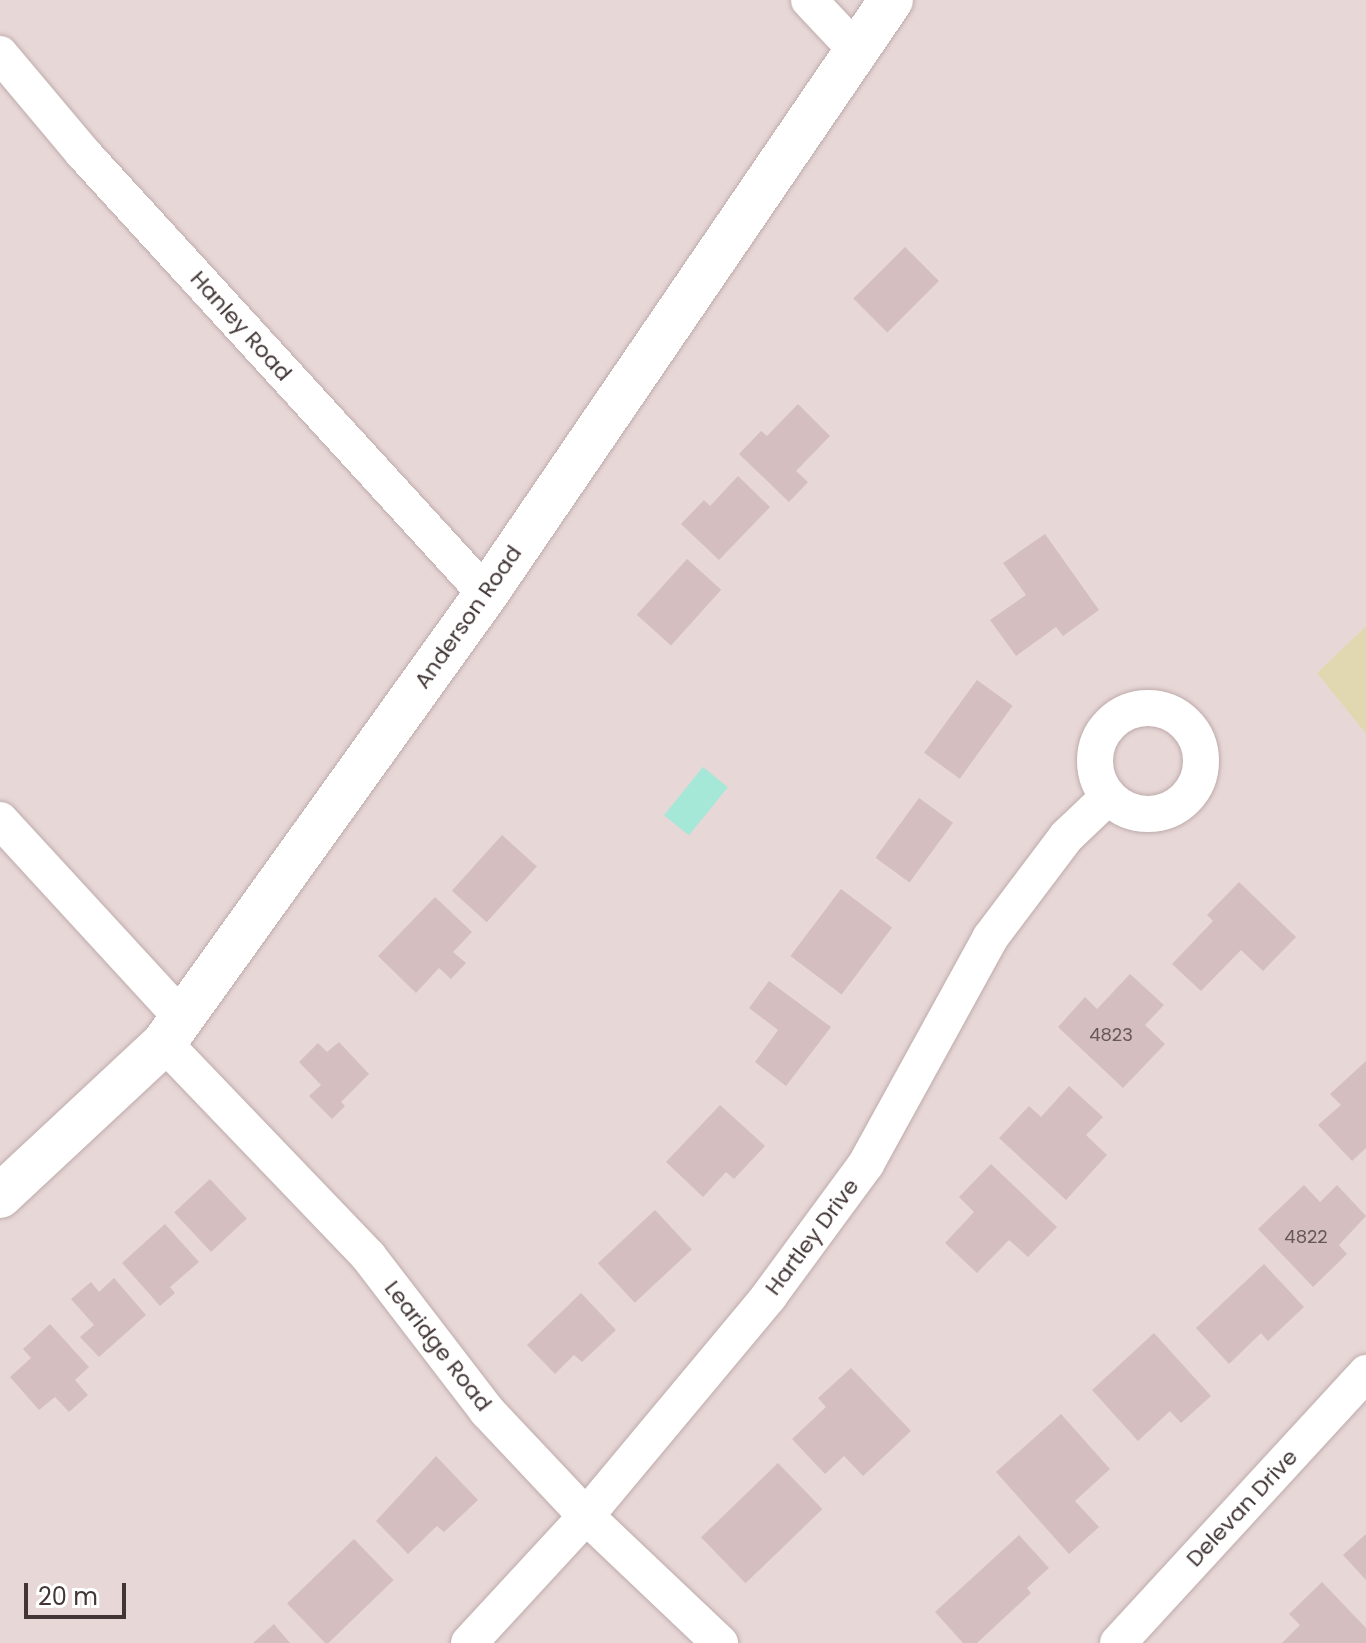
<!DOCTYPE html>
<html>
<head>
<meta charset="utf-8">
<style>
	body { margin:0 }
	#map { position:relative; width:1366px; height:1643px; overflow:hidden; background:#f0e5e4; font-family:Poppins,sans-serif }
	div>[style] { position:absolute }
	.residential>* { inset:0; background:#e8d7d7 }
	.green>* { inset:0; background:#e1d7b0 }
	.water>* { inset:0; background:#a5e8d7; transform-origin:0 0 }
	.building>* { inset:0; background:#d4bebf; transform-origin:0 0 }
	.roads { filter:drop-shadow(0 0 2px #beabab) drop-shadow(0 0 2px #beabab) }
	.minor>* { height:36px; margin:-18px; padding:0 18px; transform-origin:18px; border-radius:18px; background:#fff }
	.minor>.ring { margin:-18px; padding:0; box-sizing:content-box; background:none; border:36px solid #fff; border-radius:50% }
	.tertiary>* { height:44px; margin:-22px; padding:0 22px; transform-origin:22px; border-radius:22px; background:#fff }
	span { translate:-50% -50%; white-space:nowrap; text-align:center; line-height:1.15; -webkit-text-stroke:7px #fff; paint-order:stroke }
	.number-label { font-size:18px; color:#665758 }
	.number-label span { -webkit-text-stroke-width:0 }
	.street-label { font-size:22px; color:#423535 }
	.scale { position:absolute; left:24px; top:1583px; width:102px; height:36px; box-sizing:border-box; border:4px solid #423535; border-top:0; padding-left:10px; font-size:24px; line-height:28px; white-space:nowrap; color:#423535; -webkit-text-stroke:6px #fff; paint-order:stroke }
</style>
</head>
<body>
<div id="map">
	<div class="residential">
		<i style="clip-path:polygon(0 0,1366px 0,1366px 626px,1317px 673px,1366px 734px,1366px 1643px,0 1643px)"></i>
	</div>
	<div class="green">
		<i style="clip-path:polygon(1366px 626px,1366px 734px,1317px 673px)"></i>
	</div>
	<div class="water">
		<i style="left:703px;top:767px;width:32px;height:62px;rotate:39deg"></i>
	</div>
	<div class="building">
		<i style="left:905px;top:247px;width:48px;height:73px;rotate:45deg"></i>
		<i style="clip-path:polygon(798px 404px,830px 436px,796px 471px,808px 482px,789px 502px,739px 454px,761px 431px,767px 436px)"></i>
		<i style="clip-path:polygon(738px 476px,770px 507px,719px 560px,681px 524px,704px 500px,710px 506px)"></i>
		<i style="clip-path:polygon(1045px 534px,1099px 610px,1063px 636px,1056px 627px,1016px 656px,990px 620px,1026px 595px,1003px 563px)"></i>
		<i style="left:687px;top:559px;width:46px;height:75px;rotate:42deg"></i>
		<i style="left:977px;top:680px;width:44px;height:90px;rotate:36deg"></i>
		<i style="left:919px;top:798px;width:42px;height:74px;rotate:36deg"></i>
		<i style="left:502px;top:835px;width:47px;height:75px;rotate:42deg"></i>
		<i style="clip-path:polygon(1239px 882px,1296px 937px,1263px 971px,1241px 950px,1201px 991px,1172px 964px,1213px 921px,1207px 915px)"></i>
		<i style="left:841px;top:889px;width:64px;height:84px;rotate:37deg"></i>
		<i style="clip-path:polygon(435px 897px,472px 932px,453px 952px,466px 963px,451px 979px,439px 968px,416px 993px,378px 956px)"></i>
		<i style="clip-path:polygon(1130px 974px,1164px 1005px,1145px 1025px,1165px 1044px,1123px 1088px,1058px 1027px,1085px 997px,1097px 1009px)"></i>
		<i style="clip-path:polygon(769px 981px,831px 1027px,786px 1086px,755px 1062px,778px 1030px,749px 1008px)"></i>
		<i style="clip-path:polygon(339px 1042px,369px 1074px,341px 1102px,345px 1106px,332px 1119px,309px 1096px,321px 1085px,299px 1062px,318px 1043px,327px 1052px)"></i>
		<i style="clip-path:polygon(1366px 1061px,1366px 1148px,1352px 1161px,1318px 1125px,1341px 1105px,1330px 1094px)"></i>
		<i style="clip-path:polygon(1069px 1086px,1103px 1117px,1086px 1135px,1107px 1155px,1066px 1200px,999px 1138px,1029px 1106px,1041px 1117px)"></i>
		<i style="clip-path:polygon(720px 1105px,765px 1146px,734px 1179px,726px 1172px,703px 1197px,666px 1162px)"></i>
		<i style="clip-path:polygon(991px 1164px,1057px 1227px,1028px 1257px,1009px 1240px,977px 1273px,945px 1243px,974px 1212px,959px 1197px)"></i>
		<i style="left:210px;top:1179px;width:54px;height:49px;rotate:47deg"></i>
		<i style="clip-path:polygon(1304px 1185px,1320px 1202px,1337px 1185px,1366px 1216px,1339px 1245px,1347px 1254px,1313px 1287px,1258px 1229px)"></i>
		<i style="left:655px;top:1210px;width:54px;height:78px;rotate:47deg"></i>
		<i style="clip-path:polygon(165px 1224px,199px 1262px,170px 1287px,175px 1293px,160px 1306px,122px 1263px)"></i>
		<i style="clip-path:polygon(1264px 1264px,1304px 1307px,1268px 1341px,1261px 1333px,1229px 1364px,1196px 1328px)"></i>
		<i style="clip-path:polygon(114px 1278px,146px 1315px,99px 1357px,80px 1337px,94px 1325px,71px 1299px,91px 1282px,99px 1292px)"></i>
		<i style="clip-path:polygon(581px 1293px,616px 1330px,582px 1362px,574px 1355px,555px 1374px,527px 1345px)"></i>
		<i style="clip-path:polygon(50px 1324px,89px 1367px,75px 1380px,88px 1395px,69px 1412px,55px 1397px,39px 1410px,10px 1377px,31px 1358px,23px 1349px)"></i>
		<i style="clip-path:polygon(1154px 1333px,1211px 1396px,1181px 1423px,1170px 1411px,1138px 1441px,1092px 1390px)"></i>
		<i style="clip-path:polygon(851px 1368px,911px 1431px,863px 1476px,844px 1456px,825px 1474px,792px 1439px,826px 1407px,818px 1398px)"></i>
		<i style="clip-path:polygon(1061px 1414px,1110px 1469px,1075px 1501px,1099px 1527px,1069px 1554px,996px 1472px)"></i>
		<i style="clip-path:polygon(436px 1456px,478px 1500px,444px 1532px,437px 1526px,408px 1554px,376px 1521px)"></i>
		<i style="left:778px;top:1463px;width:64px;height:107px;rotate:46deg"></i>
		<i style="clip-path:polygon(1366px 1534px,1366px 1580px,1343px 1555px)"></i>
		<i style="clip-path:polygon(1019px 1535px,1049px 1568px,1027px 1588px,1031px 1593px,977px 1643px,963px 1643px,935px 1612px)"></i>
		<i style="left:354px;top:1539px;width:57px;height:93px;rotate:46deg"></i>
		<i style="clip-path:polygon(1322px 1582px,1366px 1628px,1366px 1643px,1282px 1643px,1300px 1625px,1289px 1614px)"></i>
		<i style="clip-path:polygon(274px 1624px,290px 1643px,253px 1643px)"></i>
	</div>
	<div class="roads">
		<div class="minor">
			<i style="left:809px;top:0;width:69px;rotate:46.8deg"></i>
			<i style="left:0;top:54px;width:129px;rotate:50deg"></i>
			<i style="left:83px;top:153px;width:597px;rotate:47.58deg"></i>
			<i class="ring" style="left:1095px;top:708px;width:70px;height:70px"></i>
			<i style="left:0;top:820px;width:268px;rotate:47.4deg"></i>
			<i style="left:164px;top:1043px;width:296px;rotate:46.2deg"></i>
			<i style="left:369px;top:1257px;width:194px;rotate:52.5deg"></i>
			<i style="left:487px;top:1411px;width:144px;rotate:46.7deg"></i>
			<i style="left:586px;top:1516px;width:185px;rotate:43.5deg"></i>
			<i style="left:469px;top:1643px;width:173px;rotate:-47.3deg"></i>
			<i style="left:586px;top:1516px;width:286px;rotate:-50.2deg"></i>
			<i style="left:769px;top:1296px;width:164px;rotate:-53.7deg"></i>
			<i style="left:866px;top:1164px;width:258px;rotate:-61.2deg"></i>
			<i style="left:990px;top:938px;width:128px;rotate:-53deg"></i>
			<i style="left:1067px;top:836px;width:57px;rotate:-43.6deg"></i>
			<i style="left:1118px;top:1643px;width:367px;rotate:-47.4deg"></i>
		</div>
		<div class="tertiary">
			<i style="left:0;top:1196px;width:224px;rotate:-43deg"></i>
			<i style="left:164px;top:1043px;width:553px;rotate:-54.35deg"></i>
			<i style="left:486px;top:594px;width:719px;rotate:-55.71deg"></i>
		</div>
	</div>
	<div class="number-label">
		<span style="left:1111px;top:1035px">4823</span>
		<span style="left:1306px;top:1237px">4822</span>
	</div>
	<div class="street-label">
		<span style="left:241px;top:326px;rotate:48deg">Hanley Road</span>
		<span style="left:468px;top:617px;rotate:-55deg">Anderson Road</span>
		<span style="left:812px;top:1237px;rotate:-53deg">Hartley Drive</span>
		<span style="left:438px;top:1346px;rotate:52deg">Learidge Road</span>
		<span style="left:1242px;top:1508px;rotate:-47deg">Delevan Drive</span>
	</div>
	<div class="scale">20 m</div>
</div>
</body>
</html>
